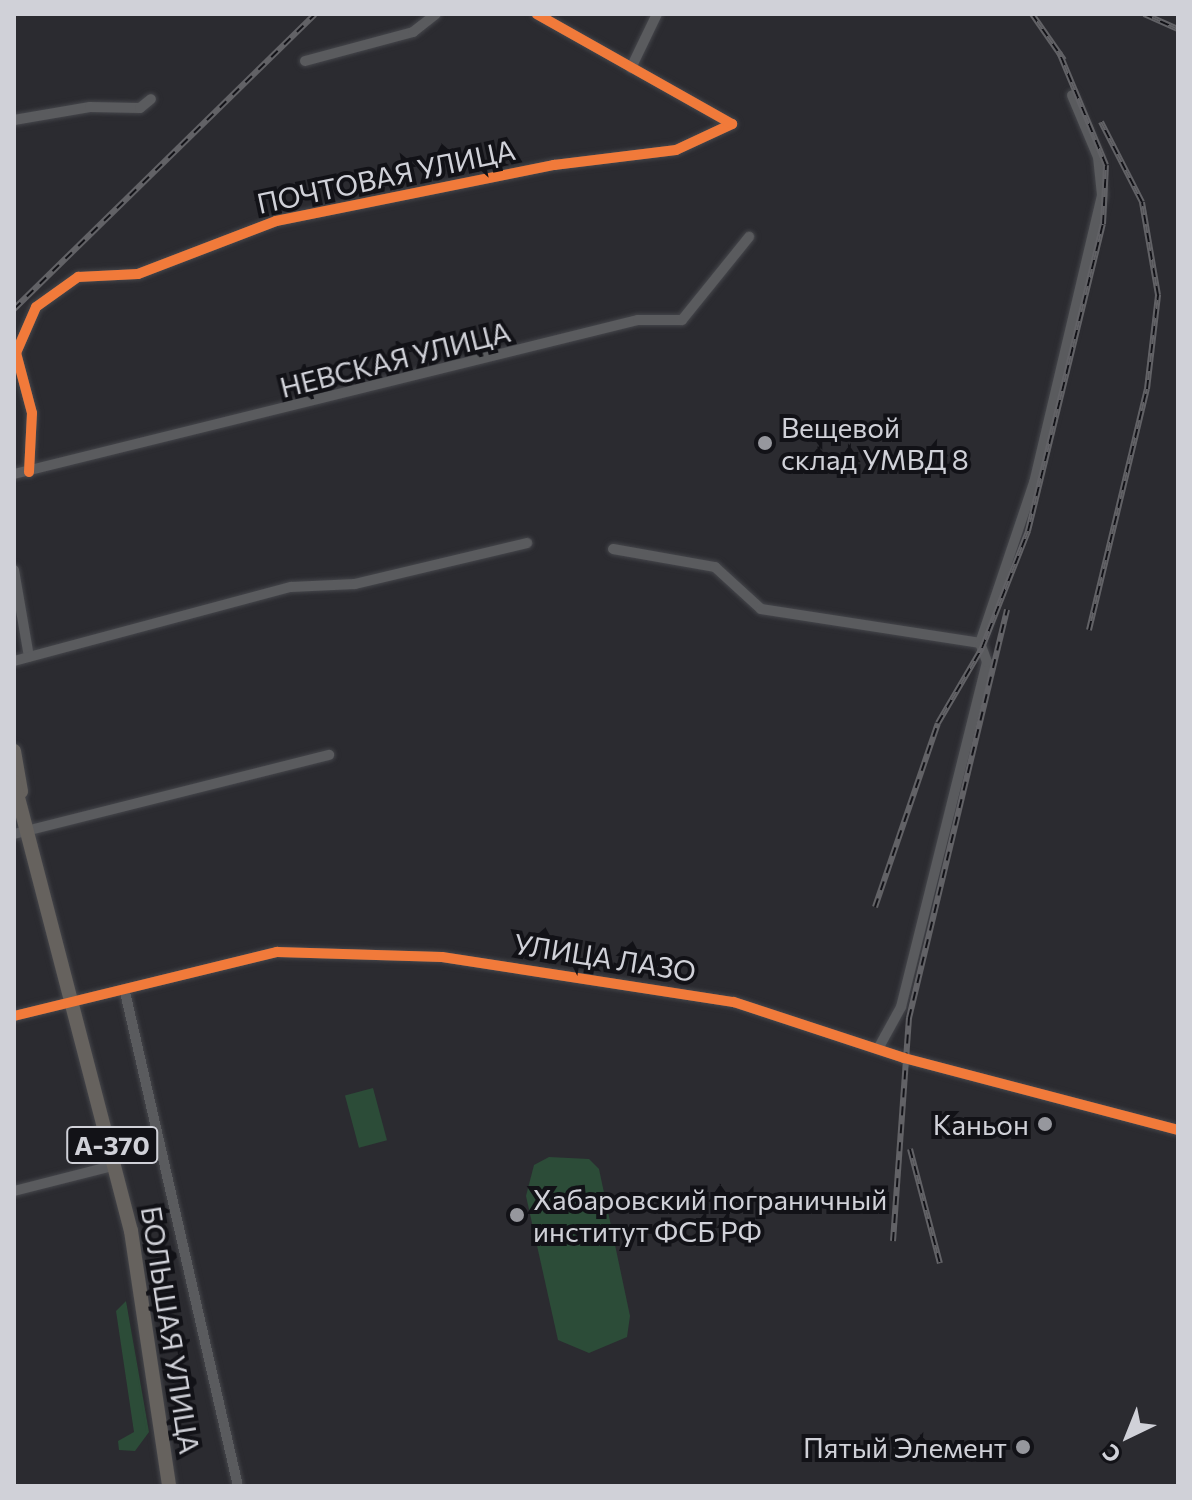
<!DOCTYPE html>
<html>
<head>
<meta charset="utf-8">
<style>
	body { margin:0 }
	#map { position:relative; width:1192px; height:1500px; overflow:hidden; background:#2b2b30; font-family:Commissioner,sans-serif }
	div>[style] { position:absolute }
	.green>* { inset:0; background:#2c4c38; transform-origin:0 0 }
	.roads { filter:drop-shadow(0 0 2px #45464b) drop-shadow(0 0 2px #45464b) }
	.minor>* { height:10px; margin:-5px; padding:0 5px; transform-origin:5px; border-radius:5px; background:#5a5b5e }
	.highway>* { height:14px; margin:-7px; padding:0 7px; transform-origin:7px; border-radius:7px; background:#66625e }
	.rail>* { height:6px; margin-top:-3px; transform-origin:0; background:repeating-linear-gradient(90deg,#121217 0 9px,#626266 0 18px); box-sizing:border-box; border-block:2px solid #626266 }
	.cycleway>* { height:10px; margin:-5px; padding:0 5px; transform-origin:5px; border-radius:5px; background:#f17a3a }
	.dots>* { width:22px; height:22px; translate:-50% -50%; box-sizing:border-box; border:4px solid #121217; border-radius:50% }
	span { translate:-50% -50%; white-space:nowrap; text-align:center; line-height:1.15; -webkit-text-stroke:8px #121217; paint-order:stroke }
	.shield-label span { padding:2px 6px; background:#121217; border:2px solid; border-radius:6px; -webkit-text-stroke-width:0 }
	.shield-label { font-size:26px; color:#d0d1d8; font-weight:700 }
	.street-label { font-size:28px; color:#d0d1d8 }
	.poi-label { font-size:28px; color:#d0d1d8 }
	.left { translate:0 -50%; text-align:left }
	.right { translate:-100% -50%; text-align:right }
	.frame { position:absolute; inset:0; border:16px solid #d0d1d8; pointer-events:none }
	.north { position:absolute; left:1088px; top:1396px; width:80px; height:80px; -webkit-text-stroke:6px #121217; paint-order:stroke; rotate:223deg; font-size:22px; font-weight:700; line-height:32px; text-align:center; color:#d0d1d8 }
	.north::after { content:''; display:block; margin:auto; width:28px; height:36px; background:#d0d1d8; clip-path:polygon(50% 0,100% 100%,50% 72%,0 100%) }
</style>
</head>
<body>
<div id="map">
	<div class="green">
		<i style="left:373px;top:1088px;width:54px;height:29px;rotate:75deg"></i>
		<i style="clip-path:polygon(549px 1157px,589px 1159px,599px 1169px,630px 1316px,627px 1337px,589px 1353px,558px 1340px,526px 1196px,534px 1165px)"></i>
		<i style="clip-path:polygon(126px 1301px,149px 1432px,135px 1451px,119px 1450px,118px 1441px,134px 1432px,116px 1311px)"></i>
	</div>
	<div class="roads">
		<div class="minor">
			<i style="left:305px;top:61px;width:112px;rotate:-15deg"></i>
			<i style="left:413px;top:32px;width:29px;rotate:-38deg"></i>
			<i style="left:631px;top:68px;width:60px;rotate:-64.3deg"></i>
			<i style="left:14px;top:120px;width:77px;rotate:-9.7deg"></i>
			<i style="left:90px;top:107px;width:50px;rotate:1.1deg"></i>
			<i style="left:140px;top:108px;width:14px;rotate:-39deg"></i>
			<i style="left:29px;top:472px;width:59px;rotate:-87.1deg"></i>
			<i style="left:32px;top:413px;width:62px;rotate:-104.9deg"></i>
			<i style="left:16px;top:353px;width:50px;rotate:-66.5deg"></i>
			<i style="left:36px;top:307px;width:52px;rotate:-35.5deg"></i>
			<i style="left:78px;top:277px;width:60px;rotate:-2.9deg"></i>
			<i style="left:138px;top:274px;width:148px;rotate:-21deg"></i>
			<i style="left:276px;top:221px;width:284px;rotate:-11.4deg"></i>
			<i style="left:554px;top:165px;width:123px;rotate:-7deg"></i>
			<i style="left:676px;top:150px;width:62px;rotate:-24.9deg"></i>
			<i style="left:732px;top:124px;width:224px;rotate:-150.6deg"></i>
			<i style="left:14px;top:474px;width:643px;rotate:-13.86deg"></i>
			<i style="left:638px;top:320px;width:44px"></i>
			<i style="left:682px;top:320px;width:107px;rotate:-51.1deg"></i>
			<i style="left:613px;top:549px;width:104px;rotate:10deg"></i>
			<i style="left:715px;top:567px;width:62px;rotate:42.4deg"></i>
			<i style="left:761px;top:609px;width:222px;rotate:8.8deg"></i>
			<i style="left:14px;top:570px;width:88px;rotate:80.2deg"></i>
			<i style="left:14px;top:661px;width:287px;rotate:-15deg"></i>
			<i style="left:291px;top:587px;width:64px;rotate:-2.7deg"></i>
			<i style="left:355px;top:584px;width:177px;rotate:-13.4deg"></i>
			<i style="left:14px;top:834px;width:325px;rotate:-14.1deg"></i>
			<i style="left:125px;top:992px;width:507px;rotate:77.12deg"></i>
			<i style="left:14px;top:1016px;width:271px;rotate:-13.7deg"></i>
			<i style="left:277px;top:952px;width:165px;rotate:1.7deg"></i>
			<i style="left:442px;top:957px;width:295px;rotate:8.8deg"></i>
			<i style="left:734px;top:1002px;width:179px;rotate:18.2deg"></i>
			<i style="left:904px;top:1058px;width:283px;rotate:14.7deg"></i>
			<i style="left:879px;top:1047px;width:46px;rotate:-61.2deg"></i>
			<i style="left:901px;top:1007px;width:356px;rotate:-76deg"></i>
			<i style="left:987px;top:662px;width:20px;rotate:-110deg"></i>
			<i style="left:980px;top:643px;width:169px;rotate:-71.4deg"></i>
			<i style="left:1034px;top:483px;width:296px;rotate:-76.7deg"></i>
			<i style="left:1102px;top:195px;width:38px;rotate:-96deg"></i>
			<i style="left:1098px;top:157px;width:67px;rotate:-112.8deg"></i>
			<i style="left:14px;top:1191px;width:105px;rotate:-14.3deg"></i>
		</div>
		<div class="highway">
			<i style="left:14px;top:751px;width:41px;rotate:80.1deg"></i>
			<i style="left:14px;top:782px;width:464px;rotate:75.4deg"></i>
			<i style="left:131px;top:1231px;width:258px;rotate:81.5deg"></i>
		</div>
	</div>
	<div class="rail">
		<i style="left:1032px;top:14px;width:56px;rotate:55.2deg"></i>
		<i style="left:1144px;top:14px;width:37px;rotate:24deg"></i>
		<i style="left:14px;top:309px;width:421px;rotate:-44.4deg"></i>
		<i style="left:1089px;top:630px;width:248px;rotate:-76.5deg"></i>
		<i style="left:1147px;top:389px;width:95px;rotate:-83.3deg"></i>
		<i style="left:1158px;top:295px;width:94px;rotate:-99.8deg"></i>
		<i style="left:1142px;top:202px;width:90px;rotate:-117.1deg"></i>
		<i style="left:875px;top:907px;width:194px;rotate:-71.1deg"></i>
		<i style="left:938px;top:723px;width:87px;rotate:-59.6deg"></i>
		<i style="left:982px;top:648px;width:126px;rotate:-68.5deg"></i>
		<i style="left:1028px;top:531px;width:316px;rotate:-76.3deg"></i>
		<i style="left:1103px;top:224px;width:59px;rotate:-87.1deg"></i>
		<i style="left:1106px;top:165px;width:122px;rotate:-112.6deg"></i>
		<i style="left:910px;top:1149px;width:118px;rotate:75.3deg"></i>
		<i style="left:893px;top:1241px;width:224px;rotate:-85.9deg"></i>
		<i style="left:909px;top:1018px;width:420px;rotate:-76.5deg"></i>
	</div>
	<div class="cycleway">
		<i style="left:29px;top:472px;width:59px;rotate:-87.1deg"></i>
		<i style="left:32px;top:413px;width:62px;rotate:-104.9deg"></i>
		<i style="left:16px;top:353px;width:50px;rotate:-66.5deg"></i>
		<i style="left:36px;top:307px;width:52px;rotate:-35.5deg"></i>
		<i style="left:78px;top:277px;width:60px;rotate:-2.9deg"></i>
		<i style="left:138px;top:274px;width:148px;rotate:-21deg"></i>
		<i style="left:276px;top:221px;width:284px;rotate:-11.4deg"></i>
		<i style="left:554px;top:165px;width:123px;rotate:-7deg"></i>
		<i style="left:676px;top:150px;width:62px;rotate:-24.9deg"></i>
		<i style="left:732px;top:124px;width:224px;rotate:-150.6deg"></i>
		<i style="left:14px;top:1016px;width:271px;rotate:-13.7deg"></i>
		<i style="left:277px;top:952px;width:165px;rotate:1.7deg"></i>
		<i style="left:442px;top:957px;width:295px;rotate:8.8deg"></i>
		<i style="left:734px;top:1002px;width:179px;rotate:18.2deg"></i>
		<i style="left:904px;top:1058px;width:283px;rotate:14.7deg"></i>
	</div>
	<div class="dots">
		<i style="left:765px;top:443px;background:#96979d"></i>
		<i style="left:1045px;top:1124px;background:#96979d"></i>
		<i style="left:517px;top:1215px;background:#96979d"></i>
		<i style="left:1023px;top:1447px;background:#96979d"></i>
	</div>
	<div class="shield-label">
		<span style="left:112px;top:1145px">А-370</span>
	</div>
	<div class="street-label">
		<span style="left:386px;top:176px;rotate:-12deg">ПОЧТОВАЯ УЛИЦА</span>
		<span style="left:395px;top:359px;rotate:-14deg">НЕВСКАЯ УЛИЦА</span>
		<span style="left:605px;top:957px;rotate:9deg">УЛИЦА ЛАЗО</span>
		<span style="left:171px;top:1330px;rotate:81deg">БОЛЬШАЯ УЛИЦА</span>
	</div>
	<div class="poi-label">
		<span class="left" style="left:781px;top:443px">Вещевой<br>склад УМВД 8</span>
		<span class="right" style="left:1029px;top:1124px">Каньон</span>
		<span class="left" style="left:533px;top:1215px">Хабаровский пограничный<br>институт ФСБ РФ</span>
		<span class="right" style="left:1007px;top:1447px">Пятый Элемент</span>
	</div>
	<div class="frame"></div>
	<div class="north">С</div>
</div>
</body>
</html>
